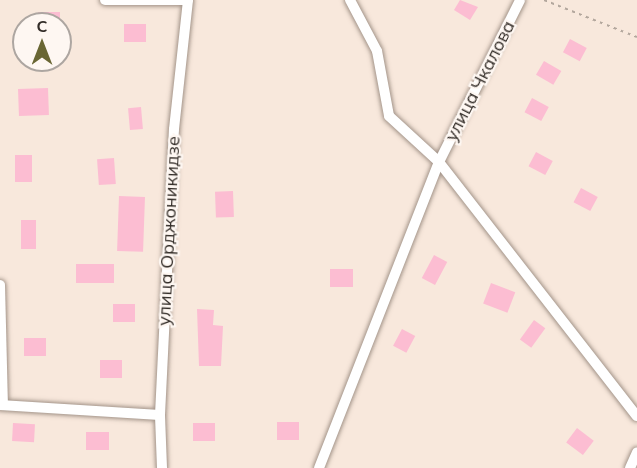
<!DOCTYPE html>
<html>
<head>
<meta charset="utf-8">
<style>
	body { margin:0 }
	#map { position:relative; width:637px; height:468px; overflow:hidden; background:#f8e8dc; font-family:Mulish,sans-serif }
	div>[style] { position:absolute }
	.building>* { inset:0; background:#fcbdd2; transform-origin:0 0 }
	.path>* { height:2px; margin-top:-1px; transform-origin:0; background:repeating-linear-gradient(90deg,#b3a79d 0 3px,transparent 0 7.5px) }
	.roads { filter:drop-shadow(0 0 2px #a39489) drop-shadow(0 0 2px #a39489) }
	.minor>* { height:10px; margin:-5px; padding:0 5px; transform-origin:5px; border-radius:5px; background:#fff }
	span { translate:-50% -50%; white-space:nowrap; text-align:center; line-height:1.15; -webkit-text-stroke:4.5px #fef7f2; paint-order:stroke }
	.street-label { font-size:18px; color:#332d28 }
	.north { position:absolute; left:12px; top:12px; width:60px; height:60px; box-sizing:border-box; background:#fef7f2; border:2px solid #ada6a1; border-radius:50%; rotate:0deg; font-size:16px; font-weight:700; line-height:24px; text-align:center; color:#332d28 }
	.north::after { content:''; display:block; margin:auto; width:21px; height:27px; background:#696633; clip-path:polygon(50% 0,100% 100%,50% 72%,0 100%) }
</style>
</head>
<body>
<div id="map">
	<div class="building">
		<i style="clip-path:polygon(460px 0,478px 7px,470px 20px,454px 10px)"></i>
		<i style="left:38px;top:12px;width:22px;height:12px"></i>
		<i style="left:124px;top:24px;width:22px;height:18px"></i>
		<i style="left:570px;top:39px;width:19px;height:15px;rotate:28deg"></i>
		<i style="left:544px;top:61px;width:20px;height:16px;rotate:30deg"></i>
		<i style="left:48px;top:88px;width:27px;height:30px;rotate:88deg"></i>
		<i style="left:532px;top:98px;width:19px;height:16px;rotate:28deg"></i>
		<i style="left:141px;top:107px;width:22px;height:13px;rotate:85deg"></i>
		<i style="left:536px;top:152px;width:19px;height:16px;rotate:28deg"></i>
		<i style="left:15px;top:155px;width:17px;height:27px"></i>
		<i style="left:114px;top:158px;width:26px;height:17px;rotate:86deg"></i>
		<i style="left:581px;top:188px;width:19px;height:16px;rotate:28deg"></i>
		<i style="left:233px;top:191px;width:26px;height:18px;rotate:88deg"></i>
		<i style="left:119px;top:196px;width:26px;height:55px;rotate:2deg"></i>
		<i style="left:21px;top:220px;width:15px;height:29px"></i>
		<i style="left:434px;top:255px;width:15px;height:26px;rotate:28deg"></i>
		<i style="left:114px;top:264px;width:19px;height:38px;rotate:90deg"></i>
		<i style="left:330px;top:269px;width:23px;height:18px"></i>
		<i style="left:491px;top:283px;width:26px;height:22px;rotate:21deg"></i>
		<i style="left:113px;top:304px;width:22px;height:18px"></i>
		<i style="clip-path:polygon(197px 309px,214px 310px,213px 325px,223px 326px,221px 366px,199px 366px)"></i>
		<i style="left:534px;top:320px;width:14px;height:24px;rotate:36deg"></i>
		<i style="left:402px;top:329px;width:15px;height:19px;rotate:28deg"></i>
		<i style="left:24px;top:338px;width:22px;height:18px"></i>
		<i style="left:100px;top:360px;width:22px;height:18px"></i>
		<i style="left:277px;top:422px;width:22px;height:18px"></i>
		<i style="left:13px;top:423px;width:22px;height:18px;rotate:3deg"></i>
		<i style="left:193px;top:423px;width:22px;height:18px"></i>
		<i style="left:577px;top:428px;width:21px;height:18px;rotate:37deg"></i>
		<i style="left:86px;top:432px;width:23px;height:18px"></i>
	</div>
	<div class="path">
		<i style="left:544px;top:0;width:100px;rotate:21.7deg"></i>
	</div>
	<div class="roads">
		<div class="minor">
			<i style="left:105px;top:0;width:83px"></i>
			<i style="left:350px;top:0;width:58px;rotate:62.1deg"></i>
			<i style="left:377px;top:51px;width:66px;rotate:79.5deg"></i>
			<i style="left:389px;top:116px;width:68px;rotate:42.6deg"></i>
			<i style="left:439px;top:162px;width:322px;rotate:52.1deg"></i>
			<i style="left:0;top:285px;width:120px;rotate:88.6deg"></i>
			<i style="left:0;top:405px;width:160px;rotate:3.6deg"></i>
			<i style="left:162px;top:468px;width:53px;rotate:-92.2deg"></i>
			<i style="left:160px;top:415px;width:286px;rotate:-87.2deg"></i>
			<i style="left:174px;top:129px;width:130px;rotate:-83.8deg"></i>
			<i style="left:319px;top:468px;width:329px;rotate:-68.6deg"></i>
			<i style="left:439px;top:162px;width:181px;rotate:-63.4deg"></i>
			<i style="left:630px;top:468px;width:17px;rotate:-66deg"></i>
		</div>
	</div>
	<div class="street-label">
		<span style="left:480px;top:81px;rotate:-63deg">улица Чкалова</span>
		<span style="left:169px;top:231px;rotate:-87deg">улица Орджоникидзе</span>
	</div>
	<div class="north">С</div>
</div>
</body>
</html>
